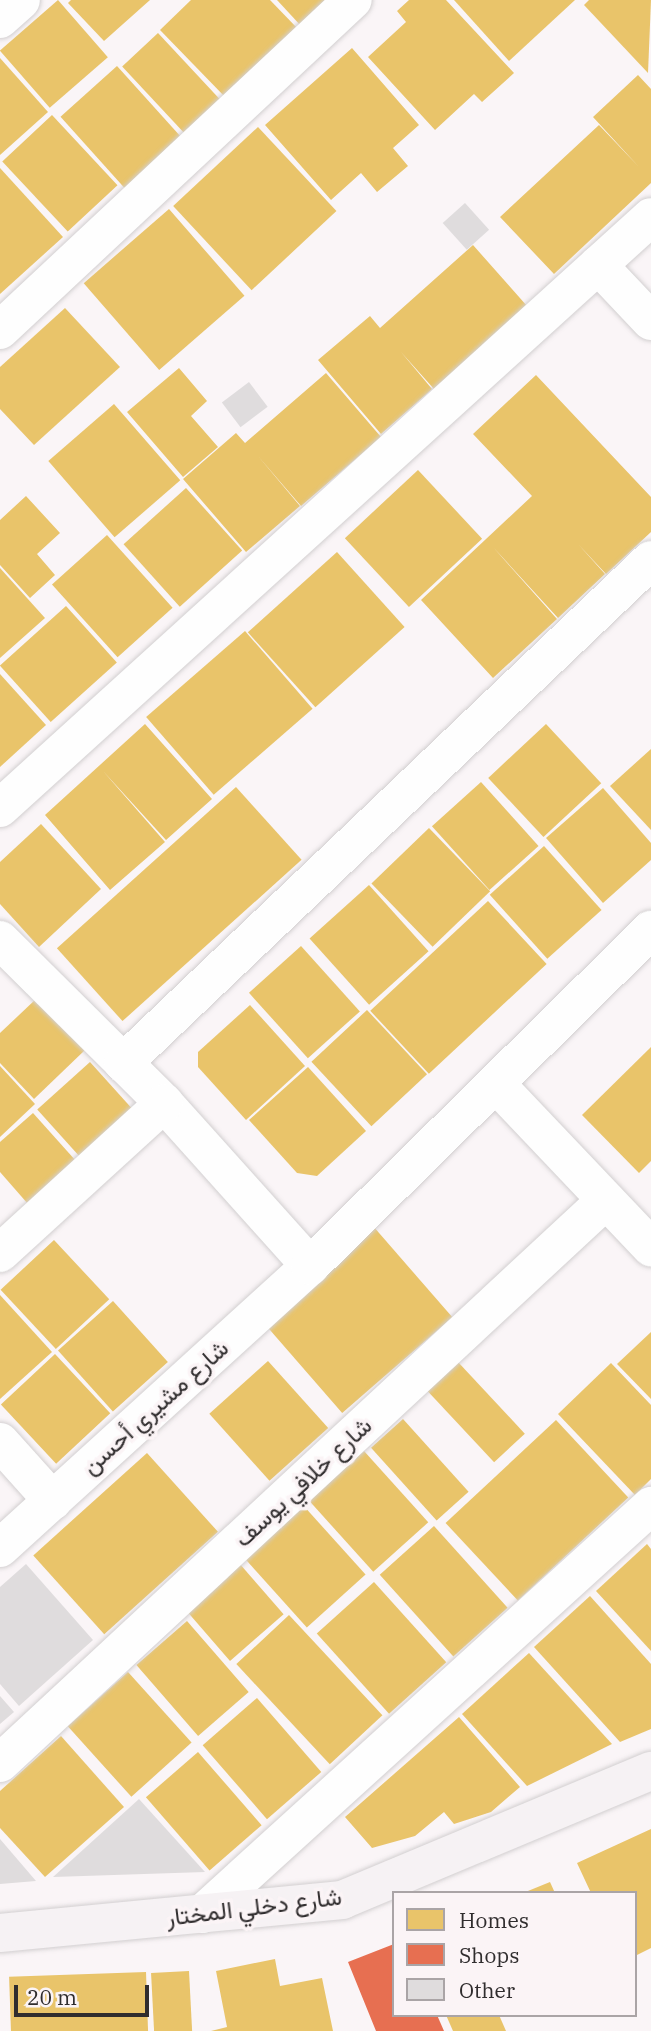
<!DOCTYPE html>
<html>
<head>
<meta charset="utf-8">
<style>
	body { margin:0 }
	#map { position:relative; width:651px; height:2031px; overflow:hidden; background:#faf5f7; font-family:"IBM Plex Serif",Vazirmatn,serif }
	div>[style] { position:absolute }
	.homes>* { inset:0; background:#e9c46a; transform-origin:0 0 }
	.shops>* { inset:0; background:#e76f51 }
	.building>* { inset:0; background:#dfdcdd; transform-origin:0 0 }
	.roads { filter:drop-shadow(0 0 2px #d2cfd0) drop-shadow(0 0 2px #d2cfd0) }
	.minor>* { height:38px; margin:-19px; padding:0 19px; transform-origin:19px; border-radius:19px; background:#fefefe }
	.secondary>* { height:38px; margin:-19px; padding:0 19px; transform-origin:19px; border-radius:19px; background:#f6f2f4 }
	span { translate:-50% -50%; white-space:nowrap; text-align:center; line-height:1.15; -webkit-text-stroke:7px #fbf4f6; paint-order:stroke }
	.street-label { font-size:24px; color:#302d2e }
	.legend { position:absolute; left:392px; top:1891px; width:245px; height:126px; box-sizing:border-box; background:#fbf4f6; border:2px solid #aaa4a6; margin:0; padding:9px 12px; list-style:none; font-size:21px; color:#302d2e }
	.legend li { display:flex; align-items:center; gap:14px; height:35px }
	.legend b { width:35px; border:2px solid #aaa4a6 }
	.scale { position:absolute; left:14px; top:1985px; width:135px; height:32px; box-sizing:border-box; border:4px solid #302d2e; border-top:0; padding-left:9px; font-size:21px; line-height:24px; white-space:nowrap; color:#302d2e; -webkit-text-stroke:5px #fbf4f6; paint-order:stroke }
</style>
</head>
<body>
<div id="map">
	<div class="homes">
		<i style="left:58px;top:0;width:76px;height:77px;rotate:49deg"></i>
		<i style="clip-path:polygon(71px 0,150px 0,104px 41px,68px 3px)"></i>
		<i style="clip-path:polygon(191px 0,270px 0,298px 29px,226px 98px,160px 30px)"></i>
		<i style="clip-path:polygon(277px 0,331px 0,302px 27px)"></i>
		<i style="clip-path:polygon(409px 0,446px 0,514px 73px,482px 102px,474px 94px,435px 130px,368px 57px,406px 22px,397px 11px)"></i>
		<i style="clip-path:polygon(454px 0,575px 0,509px 61px)"></i>
		<i style="clip-path:polygon(589px 0,651px 0,648px 73px,584px 5px)"></i>
		<i style="left:158px;top:33px;width:93px;height:49px;rotate:47deg"></i>
		<i style="clip-path:polygon(352px 48px,419px 125px,393px 148px,408px 166px,377px 192px,361px 173px,331px 200px,265px 125px)"></i>
		<i style="clip-path:polygon(0 58px,48px 112px,0 155px)"></i>
		<i style="left:117px;top:66px;width:96px;height:76px;rotate:48deg"></i>
		<i style="clip-path:polygon(638px 75px,651px 89px,651px 183px,554px 274px,500px 217px,599px 125px,639px 167px,593px 117px)"></i>
		<i style="left:52px;top:115px;width:96px;height:68px;rotate:47deg"></i>
		<i style="left:258px;top:127px;width:115px;height:116px;rotate:47deg"></i>
		<i style="clip-path:polygon(0 168px,63px 237px,0 294px)"></i>
		<i style="left:169px;top:209px;width:115px;height:113px;rotate:49deg"></i>
		<i style="clip-path:polygon(473px 245px,527px 306px,434px 389px,401px 352px,432px 389px,381px 434px,318px 360px,370px 316px,380px 328px)"></i>
		<i style="clip-path:polygon(65px 308px,120px 367px,34px 445px,0 409px,0 367px)"></i>
		<i style="clip-path:polygon(179px 368px,207px 401px,191px 416px,218px 447px,183px 477px,127px 412px)"></i>
		<i style="clip-path:polygon(326px 373px,381px 437px,301px 506px,258px 456px,300px 506px,246px 552px,183px 479px,236px 433px,245px 443px)"></i>
		<i style="clip-path:polygon(536px 375px,651px 497px,651px 532px,606px 574px,578px 544px,605px 574px,558px 618px,493px 547px,557px 619px,493px 678px,421px 600px,532px 496px,473px 434px)"></i>
		<i style="left:114px;top:404px;width:101px;height:87px;rotate:49deg"></i>
		<i style="left:418px;top:470px;width:94px;height:100px;rotate:47deg"></i>
		<i style="left:186px;top:488px;width:84px;height:84px;rotate:48deg"></i>
		<i style="clip-path:polygon(26px 496px,60px 533px,37px 554px,55px 575px,30px 598px,0 565px,0 520px)"></i>
		<i style="left:107px;top:535px;width:98px;height:74px;rotate:48deg"></i>
		<i style="left:337px;top:552px;width:101px;height:120px;rotate:48deg"></i>
		<i style="clip-path:polygon(0 568px,45px 618px,0 658px)"></i>
		<i style="left:66px;top:606px;width:76px;height:89px;rotate:48deg"></i>
		<i style="left:245px;top:631px;width:103px;height:131px;rotate:49deg"></i>
		<i style="clip-path:polygon(0 674px,46px 725px,0 767px)"></i>
		<i style="clip-path:polygon(145px 724px,212px 799px,166px 840px,103px 771px,165px 842px,110px 890px,45px 815px)"></i>
		<i style="left:546px;top:724px;width:81px;height:79px;rotate:47deg"></i>
		<i style="clip-path:polygon(651px 749px,651px 830px,610px 786px)"></i>
		<i style="left:481px;top:782px;width:86px;height:66px;rotate:48deg"></i>
		<i style="left:236px;top:787px;width:98px;height:241px;rotate:48deg"></i>
		<i style="clip-path:polygon(603px 788px,651px 843px,651px 860px,603px 903px,546px 838px)"></i>
		<i style="clip-path:polygon(41px 824px,101px 889px,39px 947px,0 904px,0 862px)"></i>
		<i style="left:429px;top:828px;width:88px;height:80px;rotate:46deg"></i>
		<i style="left:544px;top:846px;width:86px;height:73px;rotate:48deg"></i>
		<i style="left:369px;top:885px;width:89px;height:80px;rotate:48deg"></i>
		<i style="left:488px;top:901px;width:86px;height:161px;rotate:47deg"></i>
		<i style="left:301px;top:946px;width:88px;height:70px;rotate:48deg"></i>
		<i style="clip-path:polygon(36px 999px,85px 1050px,34px 1099px,0 1063px,0 1033px)"></i>
		<i style="clip-path:polygon(250px 1005px,305px 1066px,246px 1120px,198px 1067px,198px 1052px)"></i>
		<i style="left:367px;top:1010px;width:88px;height:76px;rotate:47deg"></i>
		<i style="clip-path:polygon(651px 1047px,651px 1161px,639px 1173px,582px 1115px)"></i>
		<i style="left:90px;top:1062px;width:66px;height:71px;rotate:48deg"></i>
		<i style="clip-path:polygon(0 1066px,35px 1104px,0 1137px)"></i>
		<i style="clip-path:polygon(308px 1067px,366px 1131px,317px 1176px,297px 1173px,249px 1120px)"></i>
		<i style="clip-path:polygon(33px 1113px,76px 1161px,28px 1204px,0 1172px,0 1142px)"></i>
		<i style="left:373px;top:1226px;width:121px;height:146px;rotate:49deg"></i>
		<i style="left:54px;top:1240px;width:81px;height:73px;rotate:47deg"></i>
		<i style="clip-path:polygon(0 1295px,52px 1352px,0 1399px)"></i>
		<i style="left:113px;top:1301px;width:82px;height:74px;rotate:48deg"></i>
		<i style="clip-path:polygon(651px 1332px,651px 1399px,617px 1364px)"></i>
		<i style="left:55px;top:1354px;width:81px;height:74px;rotate:47deg"></i>
		<i style="left:268px;top:1361px;width:90px;height:79px;rotate:48deg"></i>
		<i style="left:458px;top:1362px;width:98px;height:42px;rotate:47deg"></i>
		<i style="clip-path:polygon(611px 1363px,651px 1405px,651px 1479px,635px 1495px,558px 1414px)"></i>
		<i style="left:403px;top:1419px;width:98px;height:43px;rotate:48deg"></i>
		<i style="left:556px;top:1420px;width:106px;height:151px;rotate:47deg"></i>
		<i style="left:364px;top:1451px;width:96px;height:74px;rotate:48deg"></i>
		<i style="left:147px;top:1453px;width:106px;height:153px;rotate:48deg"></i>
		<i style="left:302px;top:1504px;width:95px;height:79px;rotate:48deg"></i>
		<i style="left:434px;top:1526px;width:110px;height:73px;rotate:48deg"></i>
		<i style="clip-path:polygon(647px 1544px,651px 1549px,651px 1651px,596px 1591px)"></i>
		<i style="left:239px;top:1563px;width:68px;height:71px;rotate:49deg"></i>
		<i style="left:374px;top:1582px;width:108px;height:77px;rotate:48deg"></i>
		<i style="clip-path:polygon(590px 1596px,651px 1664px,651px 1729px,620px 1742px,534px 1647px)"></i>
		<i style="left:289px;top:1615px;width:137px;height:72px;rotate:47deg"></i>
		<i style="left:187px;top:1621px;width:94px;height:67px;rotate:49deg"></i>
		<i style="clip-path:polygon(529px 1653px,612px 1744px,527px 1786px,462px 1714px)"></i>
		<i style="left:128px;top:1672px;width:95px;height:81px;rotate:48deg"></i>
		<i style="left:257px;top:1698px;width:98px;height:72px;rotate:49deg"></i>
		<i style="clip-path:polygon(459px 1717px,520px 1787px,491px 1812px,454px 1824px,444px 1812px,415px 1836px,372px 1848px,345px 1817px)"></i>
		<i style="clip-path:polygon(61px 1736px,124px 1807px,45px 1877px,0 1828px,0 1791px)"></i>
		<i style="left:198px;top:1752px;width:97px;height:69px;rotate:49deg"></i>
		<i style="clip-path:polygon(651px 1829px,651px 1948px,635px 1956px,635px 1893px,591px 1893px,577px 1863px)"></i>
		<i style="clip-path:polygon(550px 1882px,555px 1893px,523px 1893px)"></i>
		<i style="clip-path:polygon(275px 1959px,280px 1986px,322px 1978px,333px 2031px,211px 2031px,227px 2027px,216px 1971px)"></i>
		<i style="left:189px;top:1971px;width:60px;height:38px;rotate:87deg"></i>
		<i style="left:146px;top:1972px;width:59px;height:137px;rotate:88deg"></i>
		<i style="clip-path:polygon(446px 2015px,499px 2015px,506px 2031px,453px 2031px)"></i>
	</div>
	<div class="shops">
		<i style="clip-path:polygon(394px 1944px,394px 2015px,437px 2015px,444px 2031px,376px 2031px,348px 1962px)"></i>
	</div>
	<div class="building">
		<i style="left:465px;top:203px;width:36px;height:30px;rotate:48deg"></i>
		<i style="left:249px;top:382px;width:31px;height:34px;rotate:53deg"></i>
		<i style="clip-path:polygon(26px 1564px,93px 1640px,19px 1706px,0 1684px,0 1587px)"></i>
		<i style="clip-path:polygon(0 1696px,14px 1712px,0 1724px)"></i>
		<i style="clip-path:polygon(139px 1799px,205px 1872px,53px 1877px)"></i>
		<i style="clip-path:polygon(0 1839px,36px 1881px,0 1884px)"></i>
	</div>
	<div class="roads">
		<div class="minor">
			<i style="left:0;top:19px;width:28px;rotate:-42deg"></i>
			<i style="left:598px;top:265px;width:77px;rotate:46.6deg"></i>
			<i style="left:0;top:330px;width:483px;rotate:-43.1deg"></i>
			<i style="left:0;top:808px;width:879px;rotate:-42.23deg"></i>
			<i style="left:0;top:940px;width:231px;rotate:44.8deg"></i>
			<i style="left:164px;top:1103px;width:219px;rotate:48.1deg"></i>
			<i style="left:123px;top:1063px;width:729px;rotate:-43.61deg"></i>
			<i style="left:497px;top:1085px;width:224px;rotate:46.5deg"></i>
			<i style="left:0;top:1253px;width:222px;rotate:-42.4deg"></i>
			<i style="left:0;top:1442px;width:79px;rotate:48.1deg"></i>
			<i style="left:0;top:1548px;width:419px;rotate:-42.3deg"></i>
			<i style="left:310px;top:1266px;width:479px;rotate:-44.6deg"></i>
			<i style="left:0;top:1763px;width:826px;rotate:-42.89deg"></i>
			<i style="left:202px;top:1914px;width:607px;rotate:-42.26deg"></i>
		</div>
		<div class="secondary">
			<i style="left:0;top:1933px;width:344px;rotate:-5.5deg"></i>
			<i style="left:342px;top:1900px;width:335px;rotate:-22.7deg"></i>
		</div>
	</div>
	<div class="street-label">
		<span style="left:155px;top:1407px;rotate:-42deg">شارع مشيري أحسن</span>
		<span style="left:303px;top:1482px;rotate:-43deg">شارع خلافي يوسف</span>
		<span style="left:254px;top:1907px;rotate:-7deg">شارع دخلي المختار</span>
	</div>
	<ul class="legend">
	<li><b style="height:19px;background:#e9c46a"></b>Homes</li>
	<li><b style="height:19px;background:#e76f51"></b>Shops</li>
	<li><b style="height:19px;background:#dfdcdd"></b>Other</li>
	</ul>
	<div class="scale">20 m</div>
</div>
</body>
</html>
